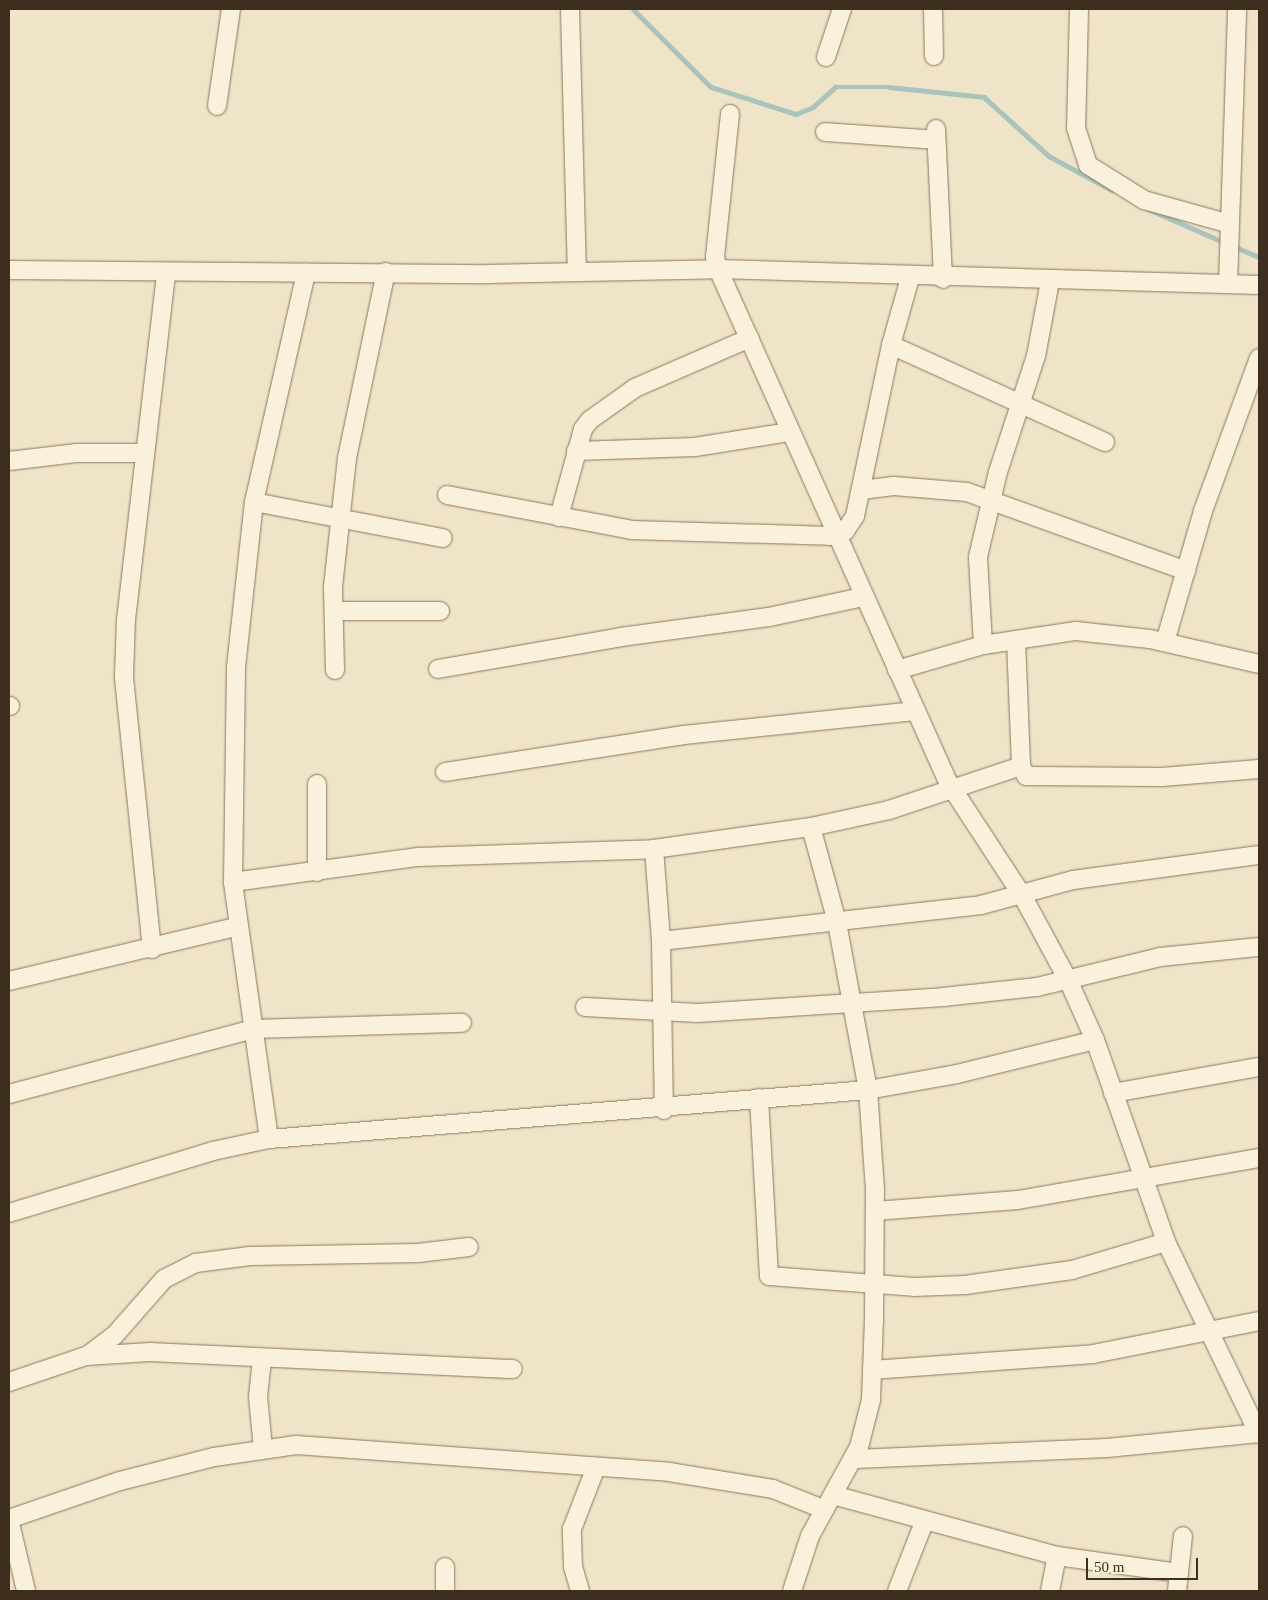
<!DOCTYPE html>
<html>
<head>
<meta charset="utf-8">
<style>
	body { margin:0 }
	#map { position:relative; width:1268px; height:1600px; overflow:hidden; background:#f0e4c8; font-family:Georgia,serif }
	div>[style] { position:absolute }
	.stream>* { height:4.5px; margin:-2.25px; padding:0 2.25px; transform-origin:2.25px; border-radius:2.25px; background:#a9c4bc }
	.roads { filter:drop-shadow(0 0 1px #8d765c) drop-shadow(0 0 1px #8d765c) }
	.minor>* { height:18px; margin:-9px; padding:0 9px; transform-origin:9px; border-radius:9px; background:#faf1dc }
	span { translate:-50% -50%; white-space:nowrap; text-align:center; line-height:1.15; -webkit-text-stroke:5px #f7eed8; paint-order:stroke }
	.frame { position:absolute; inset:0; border:10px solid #3d2e20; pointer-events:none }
	.scale { position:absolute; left:1086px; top:1558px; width:112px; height:22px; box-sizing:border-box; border:2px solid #3d2e20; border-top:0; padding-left:6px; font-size:15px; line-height:18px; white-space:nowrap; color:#3d2e20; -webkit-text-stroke:4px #f7eed8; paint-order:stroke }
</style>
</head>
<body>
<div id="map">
	<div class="stream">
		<i style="left:633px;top:9px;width:110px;rotate:45deg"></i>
		<i style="left:711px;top:87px;width:89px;rotate:17.6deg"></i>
		<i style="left:796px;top:114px;width:18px;rotate:-22deg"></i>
		<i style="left:813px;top:107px;width:30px;rotate:-42deg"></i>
		<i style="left:835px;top:87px;width:54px"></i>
		<i style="left:889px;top:87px;width:96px;rotate:6deg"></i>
		<i style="left:984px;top:97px;width:88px;rotate:42.2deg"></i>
		<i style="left:1049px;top:156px;width:72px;rotate:28.4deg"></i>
		<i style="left:1148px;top:209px;width:85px;rotate:23.6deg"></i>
		<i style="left:1233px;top:246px;width:28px;rotate:23deg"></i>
	</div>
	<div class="roads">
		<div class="minor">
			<i style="left:570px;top:9px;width:261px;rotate:88.5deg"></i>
			<i style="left:933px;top:9px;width:47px;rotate:88.8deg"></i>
			<i style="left:1079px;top:9px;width:119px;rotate:91.4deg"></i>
			<i style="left:1076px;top:128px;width:39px;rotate:72deg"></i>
			<i style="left:1088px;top:165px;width:66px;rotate:32deg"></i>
			<i style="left:1144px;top:200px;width:89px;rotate:15.6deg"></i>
			<i style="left:826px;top:57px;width:51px;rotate:-71.6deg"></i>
			<i style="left:217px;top:106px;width:98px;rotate:-81.8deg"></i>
			<i style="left:730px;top:114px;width:144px;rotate:96deg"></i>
			<i style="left:715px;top:257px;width:12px;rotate:76deg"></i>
			<i style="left:718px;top:269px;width:562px;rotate:65.85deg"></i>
			<i style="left:948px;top:782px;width:135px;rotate:56.8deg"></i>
			<i style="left:1022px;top:895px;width:99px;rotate:61.6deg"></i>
			<i style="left:1069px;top:982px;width:64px;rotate:65.9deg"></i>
			<i style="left:1095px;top:1040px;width:214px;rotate:70.6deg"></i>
			<i style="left:1166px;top:1242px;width:213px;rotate:64.2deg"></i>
			<i style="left:936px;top:129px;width:150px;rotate:87.3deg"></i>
			<i style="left:825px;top:132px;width:111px;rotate:4.1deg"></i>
			<i style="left:9px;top:270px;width:479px;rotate:0.5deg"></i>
			<i style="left:488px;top:274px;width:230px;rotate:-1.2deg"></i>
			<i style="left:718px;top:269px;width:541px;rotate:1.69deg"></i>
			<i style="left:1228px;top:284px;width:275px;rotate:-88.1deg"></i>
			<i style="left:891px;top:345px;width:235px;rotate:24.4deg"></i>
			<i style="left:576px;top:451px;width:119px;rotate:-1.9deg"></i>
			<i style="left:695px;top:447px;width:96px;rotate:-9deg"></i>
			<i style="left:9px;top:461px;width:67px;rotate:-6.8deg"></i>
			<i style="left:76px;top:453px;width:68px"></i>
			<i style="left:861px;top:490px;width:33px;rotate:-7deg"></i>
			<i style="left:894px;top:486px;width:73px;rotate:4.7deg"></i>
			<i style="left:967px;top:492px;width:233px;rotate:19.8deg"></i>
			<i style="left:447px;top:495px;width:188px;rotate:10.7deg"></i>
			<i style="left:632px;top:530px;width:198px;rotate:1.7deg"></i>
			<i style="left:830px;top:536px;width:16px;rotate:-18deg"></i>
			<i style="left:845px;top:531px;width:18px;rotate:-56deg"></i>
			<i style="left:855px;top:516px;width:175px;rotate:-78.1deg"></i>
			<i style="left:891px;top:345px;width:70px;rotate:-74.2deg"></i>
			<i style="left:254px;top:502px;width:192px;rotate:10.8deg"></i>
			<i style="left:559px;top:517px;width:91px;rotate:-74.7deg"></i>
			<i style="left:583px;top:429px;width:11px;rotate:-52deg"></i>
			<i style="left:590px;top:420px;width:55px;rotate:-35.4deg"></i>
			<i style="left:635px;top:388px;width:125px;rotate:-23.5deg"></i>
			<i style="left:334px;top:611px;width:106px"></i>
			<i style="left:1016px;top:640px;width:126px;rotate:87.7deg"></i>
			<i style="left:1021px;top:766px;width:11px;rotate:63deg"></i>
			<i style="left:1026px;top:776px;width:136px;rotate:0.4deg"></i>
			<i style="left:1162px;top:777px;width:97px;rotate:-4.7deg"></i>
			<i style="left:1165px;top:642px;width:136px;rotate:-73.8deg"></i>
			<i style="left:1203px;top:511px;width:163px;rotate:-69.9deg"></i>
			<i style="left:983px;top:645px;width:88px;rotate:-93.3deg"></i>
			<i style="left:978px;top:557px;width:87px;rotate:-76.8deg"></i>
			<i style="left:998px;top:472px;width:122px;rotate:-71.9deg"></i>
			<i style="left:1036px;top:356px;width:76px;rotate:-79.4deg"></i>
			<i style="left:438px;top:669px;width:186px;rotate:-9.9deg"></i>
			<i style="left:621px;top:637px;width:149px;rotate:-7.7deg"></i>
			<i style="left:769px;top:617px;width:96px;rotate:-12deg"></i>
			<i style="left:335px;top:670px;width:83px;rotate:-91.4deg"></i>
			<i style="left:333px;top:587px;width:130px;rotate:-83.8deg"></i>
			<i style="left:347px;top:458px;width:190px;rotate:-78.2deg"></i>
			<i style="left:897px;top:670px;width:90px;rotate:-16.2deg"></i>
			<i style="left:983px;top:645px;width:94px;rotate:-8.6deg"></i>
			<i style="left:1076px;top:631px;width:74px;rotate:6.2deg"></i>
			<i style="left:1150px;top:639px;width:112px;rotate:12.9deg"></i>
			<i style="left:9px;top:706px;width:1px"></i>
			<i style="left:445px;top:772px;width:241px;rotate:-8.8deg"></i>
			<i style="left:683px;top:735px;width:234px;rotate:-5.9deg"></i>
			<i style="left:317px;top:784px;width:88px;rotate:90deg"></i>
			<i style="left:654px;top:849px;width:92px;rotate:85.6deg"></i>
			<i style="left:661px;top:941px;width:169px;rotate:89deg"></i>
			<i style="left:233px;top:882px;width:187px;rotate:-7.7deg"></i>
			<i style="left:418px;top:857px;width:236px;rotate:-1.9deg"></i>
			<i style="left:654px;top:849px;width:159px;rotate:-8deg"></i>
			<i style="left:811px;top:827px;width:80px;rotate:-12.3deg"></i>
			<i style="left:889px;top:810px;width:139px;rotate:-18.4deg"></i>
			<i style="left:661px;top:941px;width:322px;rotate:-6.4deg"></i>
			<i style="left:981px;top:905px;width:95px;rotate:-15.2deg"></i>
			<i style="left:1073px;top:880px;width:188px;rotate:-7.7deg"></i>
			<i style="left:152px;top:949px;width:274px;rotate:-95.9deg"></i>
			<i style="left:124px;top:676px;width:56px;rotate:-88deg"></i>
			<i style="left:126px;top:620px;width:349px;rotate:-83.4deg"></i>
			<i style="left:9px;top:981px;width:236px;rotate:-13.4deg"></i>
			<i style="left:585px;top:1007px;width:113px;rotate:3deg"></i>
			<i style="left:698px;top:1013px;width:246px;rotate:-3.7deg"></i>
			<i style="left:943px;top:997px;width:95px;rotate:-6.1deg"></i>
			<i style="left:1037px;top:987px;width:127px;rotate:-13.7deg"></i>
			<i style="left:1160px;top:957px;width:100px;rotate:-5.8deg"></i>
			<i style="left:1113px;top:1093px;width:148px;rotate:-10.1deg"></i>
			<i style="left:9px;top:1094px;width:253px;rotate:-14.9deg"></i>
			<i style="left:254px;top:1029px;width:208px;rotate:-1.7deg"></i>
			<i style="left:759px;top:1098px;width:178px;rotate:86.8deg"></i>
			<i style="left:769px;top:1276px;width:145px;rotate:4.3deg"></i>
			<i style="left:914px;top:1287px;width:51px;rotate:-2.2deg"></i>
			<i style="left:965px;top:1285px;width:108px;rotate:-8deg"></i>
			<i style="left:1072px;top:1270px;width:98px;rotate:-16.6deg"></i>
			<i style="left:269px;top:1139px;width:260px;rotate:-98deg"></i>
			<i style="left:233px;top:882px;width:215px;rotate:-89.2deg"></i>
			<i style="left:236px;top:667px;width:166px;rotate:-83.8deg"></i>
			<i style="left:254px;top:502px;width:235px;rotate:-77.2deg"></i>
			<i style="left:875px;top:1211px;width:143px;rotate:-4.4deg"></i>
			<i style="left:1018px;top:1200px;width:245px;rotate:-9.9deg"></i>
			<i style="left:9px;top:1213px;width:213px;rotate:-16.9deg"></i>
			<i style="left:213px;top:1151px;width:57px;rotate:-12.1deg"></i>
			<i style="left:269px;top:1139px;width:601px;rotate:-4.68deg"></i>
			<i style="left:868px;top:1090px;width:90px;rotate:-10.2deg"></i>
			<i style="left:957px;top:1074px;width:142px;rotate:-13.8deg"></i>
			<i style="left:87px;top:1356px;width:34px;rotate:-37deg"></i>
			<i style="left:114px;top:1336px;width:76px;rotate:-48.7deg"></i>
			<i style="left:164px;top:1279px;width:36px;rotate:-27deg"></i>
			<i style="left:196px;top:1263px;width:54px;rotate:-7.4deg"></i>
			<i style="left:250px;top:1256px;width:168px;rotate:-1deg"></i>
			<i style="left:418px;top:1253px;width:51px;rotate:-6.7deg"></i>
			<i style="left:262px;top:1359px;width:38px;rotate:96deg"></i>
			<i style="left:258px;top:1397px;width:51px;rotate:84.4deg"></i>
			<i style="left:872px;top:1370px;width:222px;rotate:-4.1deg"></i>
			<i style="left:1093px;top:1354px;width:169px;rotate:-11.2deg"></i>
			<i style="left:9px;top:1382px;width:81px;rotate:-18.7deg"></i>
			<i style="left:86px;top:1356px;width:64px;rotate:-3.6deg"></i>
			<i style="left:150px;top:1352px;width:363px;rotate:2.7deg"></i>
			<i style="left:856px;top:1459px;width:251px;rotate:-2.5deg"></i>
			<i style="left:1107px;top:1448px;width:153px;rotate:-5.6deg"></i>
			<i style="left:833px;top:1495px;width:232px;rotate:15.2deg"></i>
			<i style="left:1057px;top:1556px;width:123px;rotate:7.9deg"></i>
			<i style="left:9px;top:1519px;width:117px;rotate:-18.9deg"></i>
			<i style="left:120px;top:1481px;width:97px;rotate:-14.3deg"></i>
			<i style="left:214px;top:1457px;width:83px;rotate:-8.3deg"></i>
			<i style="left:296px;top:1445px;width:374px;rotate:4.1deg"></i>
			<i style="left:669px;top:1472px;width:105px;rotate:9.3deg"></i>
			<i style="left:773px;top:1489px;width:54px;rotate:21.8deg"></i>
			<i style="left:9px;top:1519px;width:74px;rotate:76.7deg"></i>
			<i style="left:445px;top:1567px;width:24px;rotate:90deg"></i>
			<i style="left:580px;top:1591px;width:26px;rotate:-106deg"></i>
			<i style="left:573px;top:1566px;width:37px;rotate:-92deg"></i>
			<i style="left:572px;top:1529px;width:66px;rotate:-68.8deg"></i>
			<i style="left:792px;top:1591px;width:58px;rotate:-71.9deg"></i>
			<i style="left:810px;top:1536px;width:102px;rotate:-61.2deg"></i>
			<i style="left:859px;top:1447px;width:49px;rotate:-75.7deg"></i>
			<i style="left:871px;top:1400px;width:80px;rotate:-87.9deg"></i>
			<i style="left:874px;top:1320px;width:130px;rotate:-89.6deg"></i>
			<i style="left:875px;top:1190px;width:100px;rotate:-94deg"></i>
			<i style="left:868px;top:1090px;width:171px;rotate:-100.5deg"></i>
			<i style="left:837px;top:922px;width:98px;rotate:-105.3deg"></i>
			<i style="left:897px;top:1591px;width:76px;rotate:-68.5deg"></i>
			<i style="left:1050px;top:1591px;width:36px;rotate:-79deg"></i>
			<i style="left:1177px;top:1591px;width:55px;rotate:-83.8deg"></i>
		</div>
	</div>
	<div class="frame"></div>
	<div class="scale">50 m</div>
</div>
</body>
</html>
